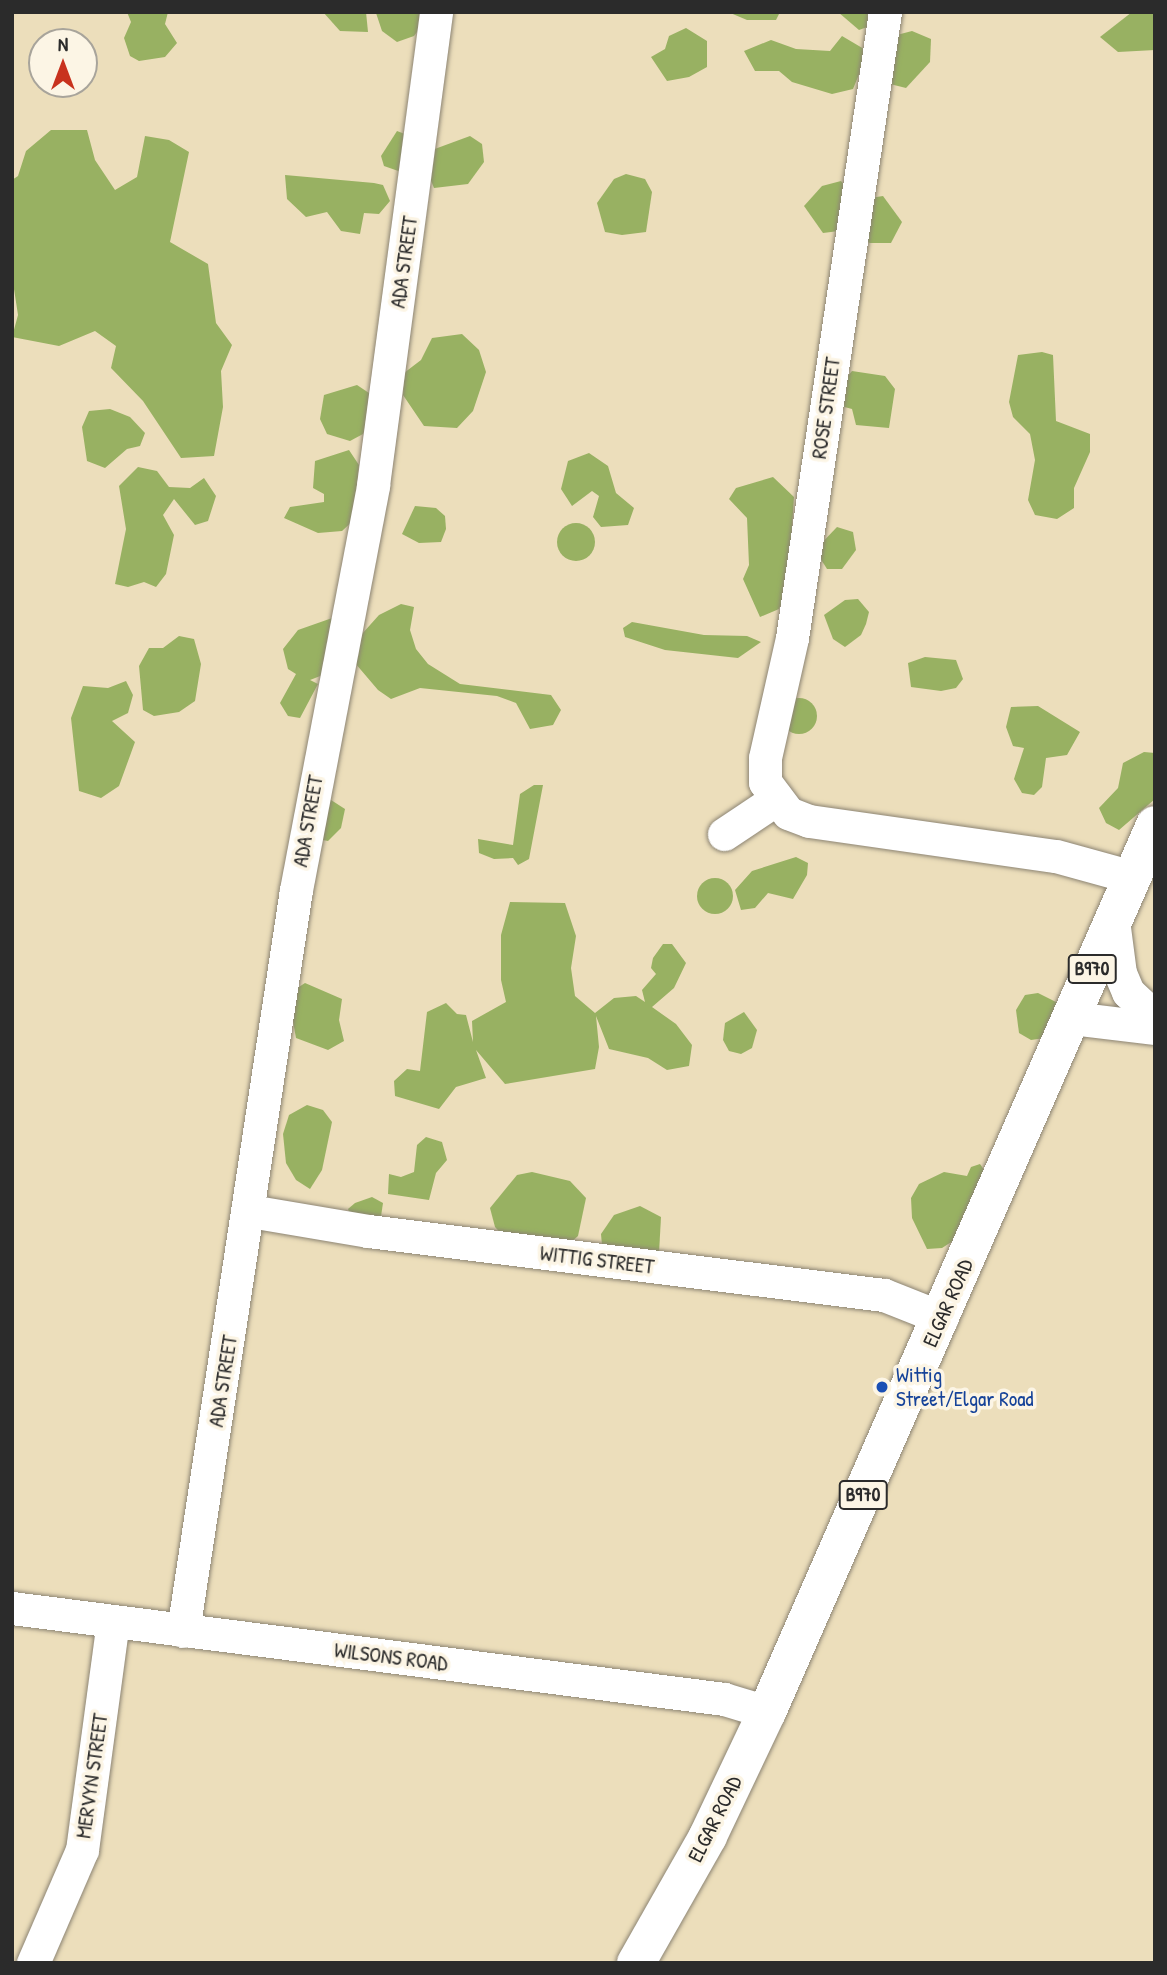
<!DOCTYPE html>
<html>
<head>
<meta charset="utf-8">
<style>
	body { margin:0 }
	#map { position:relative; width:1167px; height:1975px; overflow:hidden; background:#ecdebb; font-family:"Patrick Hand",sans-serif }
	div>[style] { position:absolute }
	.forest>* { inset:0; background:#98b162 }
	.round { border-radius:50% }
	.roads { filter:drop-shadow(0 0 2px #8c8473) drop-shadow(0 0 2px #8c8473) }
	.minor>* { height:33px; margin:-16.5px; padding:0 16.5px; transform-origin:16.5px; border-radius:16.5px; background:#fff }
	.primary>* { height:38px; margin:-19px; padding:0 19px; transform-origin:19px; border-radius:19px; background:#fff }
	.dots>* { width:19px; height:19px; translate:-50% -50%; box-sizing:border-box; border:4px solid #fcf5e5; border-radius:50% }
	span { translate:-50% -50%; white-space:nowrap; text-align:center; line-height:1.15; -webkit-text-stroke:7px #fcf5e5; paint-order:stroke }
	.shield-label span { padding:2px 5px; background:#fcf5e5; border:2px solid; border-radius:5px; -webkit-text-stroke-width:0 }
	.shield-label { font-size:19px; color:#2b2b2b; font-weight:700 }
	.street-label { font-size:21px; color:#2b2b2b }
	.transit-label { font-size:21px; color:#164399 }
	.left { translate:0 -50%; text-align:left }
	.frame { position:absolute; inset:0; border:14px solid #2b2b2b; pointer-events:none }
	.north { position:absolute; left:28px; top:28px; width:70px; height:70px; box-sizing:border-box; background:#fcf5e5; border:2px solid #a8a49b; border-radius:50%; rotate:0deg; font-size:19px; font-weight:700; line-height:28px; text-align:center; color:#2b2b2b }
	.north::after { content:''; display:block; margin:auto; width:24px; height:32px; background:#c8321e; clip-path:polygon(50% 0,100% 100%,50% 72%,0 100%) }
</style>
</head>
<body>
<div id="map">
	<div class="forest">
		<i style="clip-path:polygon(127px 12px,168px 12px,165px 24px,177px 43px,165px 57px,139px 61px,130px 56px,124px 38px,131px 22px)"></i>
		<i style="clip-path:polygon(323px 12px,366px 12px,368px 32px,340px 31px)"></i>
		<i style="clip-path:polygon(420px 12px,423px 24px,414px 36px,397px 42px,382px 31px,376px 13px)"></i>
		<i style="clip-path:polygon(728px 12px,780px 12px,776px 20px,747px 20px)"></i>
		<i style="clip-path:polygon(838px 12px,896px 12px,892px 18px,859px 30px)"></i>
		<i style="clip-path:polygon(1132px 12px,1155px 12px,1155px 50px,1118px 52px,1100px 37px)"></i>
		<i style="clip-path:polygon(686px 28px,707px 41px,707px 67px,689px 77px,667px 81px,651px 57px,665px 49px,669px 36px)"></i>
		<i style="clip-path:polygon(912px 31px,931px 39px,930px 62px,906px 88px,886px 83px,893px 36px)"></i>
		<i style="clip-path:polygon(842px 36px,864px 49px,860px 72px,853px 89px,832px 94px,792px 82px,779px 71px,755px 71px,744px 51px,771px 40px,796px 49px,830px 51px)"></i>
		<i style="clip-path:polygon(51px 130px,87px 130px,95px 160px,115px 190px,137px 177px,145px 136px,169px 140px,189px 152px,170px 242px,208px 264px,216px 323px,232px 345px,221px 371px,223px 407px,214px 456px,181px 458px,143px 401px,111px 368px,116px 346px,95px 331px,59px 346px,12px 337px,18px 315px,12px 276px,12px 180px,18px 176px,26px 151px)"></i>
		<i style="clip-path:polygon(397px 131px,410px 136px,404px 173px,384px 166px,381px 156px)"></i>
		<i style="clip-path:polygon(470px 136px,482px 144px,484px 162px,468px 184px,434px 188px,425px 166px,432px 150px)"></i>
		<i style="clip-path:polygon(626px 174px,645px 179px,652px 192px,646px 232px,622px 235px,605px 232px,597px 203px,614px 179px)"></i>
		<i style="clip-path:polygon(285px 175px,374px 183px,383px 185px,390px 201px,379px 214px,364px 213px,360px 234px,341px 231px,327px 212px,306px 217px,287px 199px)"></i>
		<i style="clip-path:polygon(841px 181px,850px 192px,839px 231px,823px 233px,804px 206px,822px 186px)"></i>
		<i style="clip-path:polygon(883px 196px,902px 222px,891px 243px,870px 243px,852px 236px,864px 199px)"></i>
		<i style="clip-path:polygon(462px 334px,479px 350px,486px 372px,473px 411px,457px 428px,424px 426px,403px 395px,404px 373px,421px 360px,432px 338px)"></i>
		<i style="clip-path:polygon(1042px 352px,1053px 355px,1056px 421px,1090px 434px,1090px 452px,1074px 488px,1074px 508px,1057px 519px,1035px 515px,1028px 500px,1035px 460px,1030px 434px,1013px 417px,1009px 402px,1018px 355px)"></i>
		<i style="clip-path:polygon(852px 371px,885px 376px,895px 389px,889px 428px,856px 425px,852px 409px,837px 405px,837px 389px)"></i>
		<i style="clip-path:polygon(357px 385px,372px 395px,371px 417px,363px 434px,350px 441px,327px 434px,320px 419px,324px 395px)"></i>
		<i style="clip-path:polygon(110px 409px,130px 417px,145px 433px,140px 446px,127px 449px,105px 468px,87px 461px,82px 427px,89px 411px)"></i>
		<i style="clip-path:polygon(349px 450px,359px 465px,354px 520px,342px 531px,318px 533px,284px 518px,290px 507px,324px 502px,324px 494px,313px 488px,315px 461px)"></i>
		<i style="clip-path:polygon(589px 453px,608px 466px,616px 493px,634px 508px,628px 525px,601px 527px,593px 517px,599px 496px,592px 491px,572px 506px,561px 489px,568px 461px)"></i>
		<i style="clip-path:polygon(138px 467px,157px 471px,169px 487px,190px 488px,204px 478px,216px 496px,208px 521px,195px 525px,174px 499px,163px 515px,174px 535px,166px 574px,156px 587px,144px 582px,128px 587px,115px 584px,126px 529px,119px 486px)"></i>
		<i style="clip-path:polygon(773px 477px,794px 497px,788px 590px,779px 609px,760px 617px,743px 579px,749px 565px,747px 518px,729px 499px,736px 488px)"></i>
		<i style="clip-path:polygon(415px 506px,436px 508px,445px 516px,446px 529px,441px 542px,419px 543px,402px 534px)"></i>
		<i class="round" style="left:557px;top:523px;width:38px;height:38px"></i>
		<i style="clip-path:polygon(837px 527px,853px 532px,856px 550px,842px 569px,827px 569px,815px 550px)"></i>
		<i style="clip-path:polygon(858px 599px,869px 612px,866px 624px,861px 635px,845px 647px,833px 639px,824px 615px,845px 600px)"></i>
		<i style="clip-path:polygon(401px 604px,414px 607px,410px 630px,416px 649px,428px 664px,460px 684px,551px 695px,561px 710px,553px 725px,530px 729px,516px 703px,497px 696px,420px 688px,391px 699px,378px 690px,355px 663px,353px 644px,379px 615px)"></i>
		<i style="clip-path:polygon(335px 617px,328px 673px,310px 680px,318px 684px,300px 718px,288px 716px,280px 703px,296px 674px,288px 669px,283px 649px,298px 630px)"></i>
		<i style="clip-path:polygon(632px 622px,704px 635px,747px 636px,761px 642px,738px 658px,665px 650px,625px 637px,623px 628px)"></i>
		<i style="clip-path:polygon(179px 636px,194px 639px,201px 664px,195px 701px,179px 712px,154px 716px,143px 710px,139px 666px,149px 648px,163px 648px)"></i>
		<i style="clip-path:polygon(925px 657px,956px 660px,963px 679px,956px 688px,941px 691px,911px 687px,908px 663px)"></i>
		<i style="clip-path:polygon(126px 681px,133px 695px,128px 713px,112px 721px,135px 742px,119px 786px,101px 798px,79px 791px,71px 718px,83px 686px,108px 688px)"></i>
		<i class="round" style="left:781px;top:698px;width:36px;height:36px"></i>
		<i style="clip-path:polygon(1038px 706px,1080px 732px,1067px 755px,1046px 758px,1042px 787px,1034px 795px,1022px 793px,1014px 779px,1024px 748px,1013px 746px,1006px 727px,1011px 707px)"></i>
		<i style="clip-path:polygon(1144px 752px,1155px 753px,1155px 799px,1119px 830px,1106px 823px,1099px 808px,1118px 788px,1123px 763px)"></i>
		<i style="clip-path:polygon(534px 785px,543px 785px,529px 859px,518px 865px,513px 858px,494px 859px,479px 853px,478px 839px,513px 845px,520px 794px)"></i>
		<i style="clip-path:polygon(331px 800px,345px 809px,341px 828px,328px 841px,312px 838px,311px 803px)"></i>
		<i style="clip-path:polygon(796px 857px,808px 863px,807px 875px,793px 899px,768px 893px,755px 908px,741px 910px,735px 890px,752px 871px)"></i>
		<i class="round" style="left:697px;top:878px;width:36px;height:36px"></i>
		<i style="clip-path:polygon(510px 902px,565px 903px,576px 936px,571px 968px,575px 996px,595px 1013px,614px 998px,636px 996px,645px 1002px,642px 990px,656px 974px,651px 968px,653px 958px,663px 944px,672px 944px,686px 963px,674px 988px,652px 1007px,676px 1024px,692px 1045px,689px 1066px,667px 1070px,648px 1058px,609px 1049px,596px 1016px,599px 1047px,595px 1069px,505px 1084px,476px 1050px,486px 1078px,456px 1087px,439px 1109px,395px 1096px,394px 1081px,407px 1069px,420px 1071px,427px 1012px,446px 1003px,457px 1014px,466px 1015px,473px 1042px,472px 1021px,506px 1002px,501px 980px,501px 935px)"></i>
		<i style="clip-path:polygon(305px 983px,342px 999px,339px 1020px,344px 1041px,328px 1050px,296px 1038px,288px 994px)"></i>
		<i style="clip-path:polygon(1038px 993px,1058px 1003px,1045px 1038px,1031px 1040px,1019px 1033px,1016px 1010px,1025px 995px)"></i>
		<i style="clip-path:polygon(744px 1012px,757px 1030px,752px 1048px,741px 1054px,729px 1051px,723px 1040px,725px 1023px)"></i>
		<i style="clip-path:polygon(307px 1105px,323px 1110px,332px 1122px,322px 1170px,310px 1189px,296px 1180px,286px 1163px,283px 1134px,289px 1115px)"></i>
		<i style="clip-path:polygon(426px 1137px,442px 1142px,447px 1160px,436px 1173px,429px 1200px,388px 1194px,389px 1174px,401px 1177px,414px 1172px,417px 1145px)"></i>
		<i style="clip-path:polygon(980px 1164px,989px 1177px,956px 1239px,942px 1248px,927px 1249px,912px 1218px,911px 1198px,919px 1184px,944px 1172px,967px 1176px,971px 1167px)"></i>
		<i style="clip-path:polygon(532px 1172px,570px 1181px,586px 1198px,578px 1236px,563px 1249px,505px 1238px,495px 1227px,490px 1208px,517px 1175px)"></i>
		<i style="clip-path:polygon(372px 1197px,383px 1203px,380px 1223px,351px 1217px,348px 1209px,355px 1203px)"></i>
		<i style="clip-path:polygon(640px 1206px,661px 1217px,659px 1253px,602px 1245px,601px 1234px,614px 1215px)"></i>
	</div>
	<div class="roads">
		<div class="minor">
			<i style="left:885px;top:12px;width:633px;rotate:98.45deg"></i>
			<i style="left:792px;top:638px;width:123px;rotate:102.7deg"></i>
			<i style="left:765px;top:758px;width:24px;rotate:90deg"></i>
			<i style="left:765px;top:782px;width:39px;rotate:53deg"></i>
			<i style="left:788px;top:813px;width:22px;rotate:21deg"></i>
			<i style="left:809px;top:821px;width:249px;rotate:8.1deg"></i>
			<i style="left:1056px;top:856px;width:79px;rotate:15.4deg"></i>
			<i style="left:724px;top:834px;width:61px;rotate:-33.7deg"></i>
			<i style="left:1113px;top:920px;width:53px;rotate:82.5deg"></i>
			<i style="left:1120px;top:973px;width:21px;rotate:67deg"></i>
			<i style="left:1128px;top:992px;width:37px;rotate:43deg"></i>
			<i style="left:1072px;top:1018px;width:84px;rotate:6.9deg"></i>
			<i style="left:250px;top:1211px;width:120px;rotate:9.6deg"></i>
			<i style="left:368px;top:1231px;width:520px;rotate:7.07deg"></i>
			<i style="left:884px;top:1295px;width:62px;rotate:21.6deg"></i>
			<i style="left:12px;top:1608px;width:718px;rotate:7.28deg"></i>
			<i style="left:724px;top:1699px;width:45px;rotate:16.8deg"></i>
			<i style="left:183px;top:1631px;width:750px;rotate:-81.33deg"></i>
			<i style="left:296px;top:890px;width:412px;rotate:-79.2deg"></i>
			<i style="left:373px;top:485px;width:477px;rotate:-82.4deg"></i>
			<i style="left:33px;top:1963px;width:123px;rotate:-66.6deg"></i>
			<i style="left:82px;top:1850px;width:230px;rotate:-82.3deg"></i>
		</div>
		<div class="primary">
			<i style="left:636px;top:1963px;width:146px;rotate:-60.4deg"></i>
			<i style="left:708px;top:1836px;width:137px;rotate:-64.6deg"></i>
			<i style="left:767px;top:1712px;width:968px;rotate:-66.37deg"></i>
		</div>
	</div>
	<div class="dots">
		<i style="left:882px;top:1387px;background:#1a4fb4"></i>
	</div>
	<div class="shield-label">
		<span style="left:1092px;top:969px">B970</span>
		<span style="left:863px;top:1495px">B970</span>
	</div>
	<div class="street-label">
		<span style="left:404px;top:262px;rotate:-82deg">ADA STREET</span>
		<span style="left:826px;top:408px;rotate:-82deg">ROSE STREET</span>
		<span style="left:308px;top:821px;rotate:-80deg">ADA STREET</span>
		<span style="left:597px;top:1260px;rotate:7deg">WITTIG STREET</span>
		<span style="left:948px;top:1303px;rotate:-66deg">ELGAR ROAD</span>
		<span style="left:223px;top:1381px;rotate:-81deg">ADA STREET</span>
		<span style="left:391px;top:1657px;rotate:7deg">WILSONS ROAD</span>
		<span style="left:92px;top:1776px;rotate:-82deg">MERVYN STREET</span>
		<span style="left:715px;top:1819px;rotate:-63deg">ELGAR ROAD</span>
	</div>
	<div class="transit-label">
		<span class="left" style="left:896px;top:1387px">Wittig<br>Street/Elgar Road</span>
	</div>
	<div class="frame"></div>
	<div class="north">N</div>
</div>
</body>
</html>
